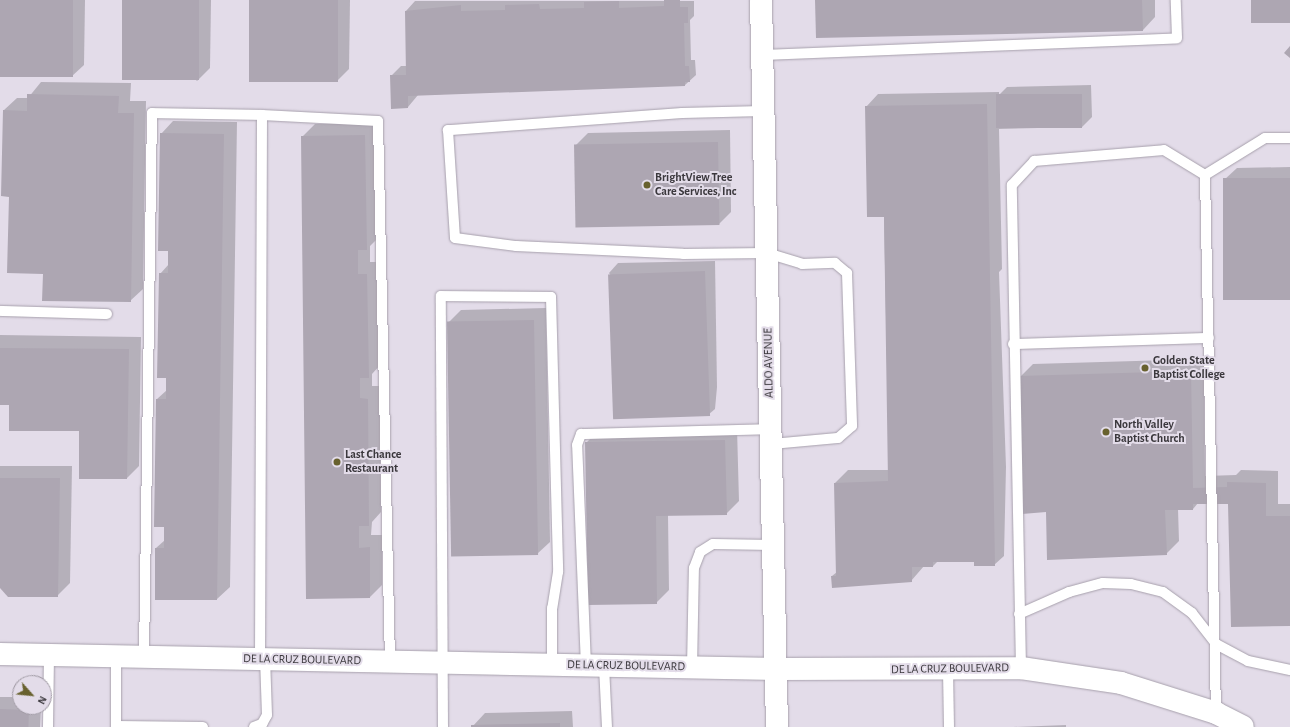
<!DOCTYPE html>
<html>
<head>
<meta charset="utf-8">
<style>
	body { margin:0 }
	#map { position:relative; width:1290px; height:727px; overflow:hidden; background:#e3dce9; font-family:"Alegreya Sans",sans-serif }
	div>[style] { position:absolute }
	.shadow>* { inset:0; background:#0003 }
	.building>* { inset:0; background:#ada6b2; transform-origin:0 0 }
	.roads { filter:drop-shadow(0 0 1px #a7a0ac) drop-shadow(0 0 1px #a7a0ac) }
	.lane>* { height:10px; margin:-5px; padding:0 5px; transform-origin:5px; border-radius:5px; background:#fff }
	.secondary>* { height:22px; margin:-11px; padding:0 11px; transform-origin:11px; border-radius:11px; background:#fff }
	.dots>* { width:11px; height:11px; translate:-50% -50%; box-sizing:border-box; border:2px solid #e3dce9; border-radius:50% }
	span { translate:-50% -50%; white-space:nowrap; text-align:center; line-height:1.15; -webkit-text-stroke:4px #e3dce9; paint-order:stroke }
	.poi-label { font-size:12px; color:#3b383d; font-weight:700 }
	.left { translate:0 -50%; text-align:left }
	.street-label { font-size:12px; color:#3b383d }
	.north { position:absolute; left:12px; top:675px; width:40px; height:40px; box-sizing:border-box; background:#e3dce9; border:1px solid #a09aa4; border-radius:50%; rotate:117deg; font-size:11px; font-weight:700; line-height:16px; text-align:center; color:#3b383d }
	.north::after { content:''; display:block; margin:auto; width:14px; height:18px; background:#68612e; clip-path:polygon(50% 0,100% 100%,50% 72%,0 100%) }
</style>
</head>
<body>
<div id="map">
	<div class="shadow">
		<i style="clip-path:polygon(0 0,85px 0,84px 65px,71px 77px,0 76px)"></i>
		<i style="clip-path:polygon(123px 0,211px 0,210px 68px,197px 81px)"></i>
		<i style="clip-path:polygon(250px 0,350px 0,349px 69px,336px 82px)"></i>
		<i style="clip-path:polygon(816px 0,1155px 0,1155px 17px,1143px 30px)"></i>
		<i style="clip-path:polygon(415px 1px,694px 1px,694px 16px,690px 20px,691px 60px,695px 60px,696px 75px,685px 85px,418px 95px,408px 107px,391px 76px,401px 66px,407px 66px,406px 11px)"></i>
		<i style="clip-path:polygon(41px 82px,131px 83px,130px 101px,146px 101px,143px 289px,130px 301px,44px 273px,10px 196px,4px 110px,17px 98px,28px 98px)"></i>
		<i style="clip-path:polygon(1091px 85px,1092px 117px,1082px 127px,999px 129px,1002px 269px,999px 272px,1006px 467px,1004px 556px,994px 565px,975px 561px,938px 561px,933px 566px,924px 566px,911px 581px,832px 576px,837px 572px,835px 483px,848px 470px,889px 470px,884px 216px,866px 107px,878px 94px,999px 92px,999px 95px,1007px 87px)"></i>
		<i style="clip-path:polygon(173px 121px,237px 122px,230px 587px,217px 599px,156px 548px,165px 540px,157px 399px,167px 390px,167px 377px,160px 274px,169px 264px,161px 134px)"></i>
		<i style="clip-path:polygon(377px 123px,379px 237px,370px 246px,370px 262px,379px 262px,381px 364px,372px 374px,372px 386px,380px 386px,381px 512px,372px 522px,371px 535px,382px 535px,382px 585px,370px 597px,307px 598px,302px 137px,315px 124px)"></i>
		<i style="clip-path:polygon(730px 130px,731px 212px,719px 224px,576px 145px,588px 133px)"></i>
		<i style="clip-path:polygon(1290px 167px,1290px 299px,1224px 180px,1237px 168px)"></i>
		<i style="clip-path:polygon(715px 261px,717px 387px,715px 409px,708px 415px,609px 273px,618px 263px)"></i>
		<i style="clip-path:polygon(546px 308px,550px 542px,537px 554px,449px 322px,461px 310px)"></i>
		<i style="clip-path:polygon(0 335px,141px 337px,139px 466px,127px 478px,80px 430px,10px 404px,0 404px)"></i>
		<i style="clip-path:polygon(1204px 359px,1205px 476px,1236px 475px,1241px 470px,1278px 471px,1278px 504px,1290px 504px,1290px 625px,1229px 503px,1198px 503px,1193px 509px,1178px 509px,1179px 541px,1166px 554px,1047px 511px,1020px 377px,1033px 364px)"></i>
		<i style="clip-path:polygon(737px 428px,739px 501px,726px 514px,668px 515px,669px 590px,656px 603px,586px 443px,599px 430px)"></i>
		<i style="clip-path:polygon(0 466px,72px 466px,70px 583px,57px 596px,0 587px)"></i>
		<i style="clip-path:polygon(0 697px,20px 697px,20px 707px,41px 707px,40px 727px,0 727px)"></i>
		<i style="clip-path:polygon(572px 711px,573px 727px,472px 727px,485px 713px)"></i>
		<i style="clip-path:polygon(1066px 725px,1066px 727px,1013px 727px)"></i>
	</div>
	<div class="building">
		<i style="left:0;top:0;width:73px;height:77px"></i>
		<i style="left:122px;top:0;width:77px;height:80px"></i>
		<i style="left:249px;top:0;width:89px;height:82px"></i>
		<i style="clip-path:polygon(664px 0,680px 0,680px 7px,688px 7px,688px 23px,684px 23px,685px 66px,689px 66px,690px 82px,685px 82px,685px 86px,408px 96px,408px 108px,391px 109px,390px 75px,406px 75px,405px 11px,461px 5px,461px 11px,505px 10px,505px 5px,539px 4px,540px 9px,584px 8px,584px 2px,619px 1px,619px 8px,664px 6px)"></i>
		<i style="clip-path:polygon(815px 0,1142px 0,1143px 31px,816px 38px)"></i>
		<i style="left:1251px;top:0;width:39px;height:23px"></i>
		<i style="clip-path:polygon(1290px 46px,1290px 58px,1284px 53px)"></i>
		<i style="clip-path:polygon(27px 94px,119px 96px,118px 113px,134px 113px,131px 302px,42px 301px,43px 274px,7px 273px,9px 197px,1px 196px,3px 110px,27px 111px)"></i>
		<i style="left:1082px;top:94px;width:34px;height:86px;rotate:90deg"></i>
		<i style="clip-path:polygon(987px 104px,995px 566px,974px 566px,974px 562px,933px 562px,933px 567px,912px 567px,912px 582px,832px 588px,831px 576px,836px 576px,834px 483px,888px 481px,884px 217px,867px 217px,865px 106px)"></i>
		<i style="clip-path:polygon(160px 133px,224px 134px,217px 600px,155px 600px,155px 548px,164px 548px,164px 527px,154px 527px,156px 399px,166px 399px,166px 378px,157px 378px,159px 273px,168px 273px,168px 251px,158px 251px)"></i>
		<i style="clip-path:polygon(365px 135px,367px 250px,358px 250px,358px 274px,367px 274px,369px 378px,360px 378px,360px 398px,368px 399px,369px 526px,359px 526px,359px 548px,370px 547px,370px 598px,306px 599px,301px 136px)"></i>
		<i style="left:718px;top:142px;width:83px;height:144px;rotate:89deg"></i>
		<i style="left:1290px;top:178px;width:122px;height:67px;rotate:90deg"></i>
		<i style="left:705px;top:271px;width:145px;height:97px;rotate:88deg"></i>
		<i style="left:534px;top:320px;width:235px;height:87px;rotate:89deg"></i>
		<i style="clip-path:polygon(0 348px,129px 349px,127px 479px,79px 479px,79px 431px,9px 431px,9px 405px,0 405px)"></i>
		<i style="clip-path:polygon(1191px 371px,1193px 488px,1227px 487px,1227px 482px,1266px 483px,1266px 516px,1290px 516px,1290px 626px,1231px 627px,1228px 504px,1193px 504px,1193px 510px,1165px 510px,1167px 555px,1047px 560px,1046px 512px,1022px 514px,1019px 376px)"></i>
		<i style="clip-path:polygon(725px 440px,727px 515px,656px 516px,657px 604px,588px 605px,585px 442px)"></i>
		<i style="clip-path:polygon(0 478px,60px 478px,58px 597px,8px 597px,0 588px)"></i>
		<i style="left:0;top:709px;width:29px;height:18px;rotate:2deg"></i>
		<i style="clip-path:polygon(560px 723px,560px 727px,471px 727px,471px 725px)"></i>
	</div>
	<div class="roads">
		<div class="lane">
			<i style="left:762px;top:55px;width:415px;rotate:-2.3deg"></i>
			<i style="left:1177px;top:38px;width:38px;rotate:-92deg"></i>
			<i style="left:763px;top:111px;width:81px;rotate:178.6deg"></i>
			<i style="left:682px;top:113px;width:235px;rotate:175.8deg"></i>
			<i style="left:448px;top:130px;width:108px;rotate:86.3deg"></i>
			<i style="left:455px;top:238px;width:62px;rotate:7.5deg"></i>
			<i style="left:516px;top:246px;width:167px;rotate:2.7deg"></i>
			<i style="left:683px;top:254px;width:84px;rotate:-0.7deg"></i>
			<i style="left:767px;top:253px;width:37px;rotate:17deg"></i>
			<i style="left:802px;top:264px;width:33px;rotate:-2deg"></i>
			<i style="left:835px;top:263px;width:16px;rotate:40deg"></i>
			<i style="left:847px;top:273px;width:153px;rotate:88.1deg"></i>
			<i style="left:852px;top:426px;width:18px;rotate:139deg"></i>
			<i style="left:838px;top:438px;width:67px;rotate:174.9deg"></i>
			<i style="left:1205px;top:175px;width:538px;rotate:88.83deg"></i>
			<i style="left:0;top:311px;width:107px;rotate:1.6deg"></i>
			<i style="left:1013px;top:344px;width:196px;rotate:-1.8deg"></i>
			<i style="left:1019px;top:614px;width:55px;rotate:-23.7deg"></i>
			<i style="left:1069px;top:592px;width:35px;rotate:-15deg"></i>
			<i style="left:1103px;top:583px;width:28px;rotate:2deg"></i>
			<i style="left:1131px;top:584px;width:33px;rotate:14deg"></i>
			<i style="left:1163px;top:592px;width:36px;rotate:36deg"></i>
			<i style="left:1192px;top:613px;width:39px;rotate:52deg"></i>
			<i style="left:1216px;top:644px;width:36px;rotate:28deg"></i>
			<i style="left:1248px;top:661px;width:43px;rotate:12.1deg"></i>
			<i style="left:116px;top:656px;width:71px;rotate:90deg"></i>
			<i style="left:144px;top:657px;width:544px;rotate:-89.16deg"></i>
			<i style="left:152px;top:113px;width:110px;rotate:1deg"></i>
			<i style="left:260px;top:659px;width:544px;rotate:-89.79deg"></i>
			<i style="left:262px;top:115px;width:116px;rotate:3deg"></i>
			<i style="left:378px;top:121px;width:541px;rotate:88.73deg"></i>
			<i style="left:586px;top:666px;width:221px;rotate:-92.3deg"></i>
			<i style="left:577px;top:445px;width:12px;rotate:-70deg"></i>
			<i style="left:581px;top:434px;width:190px;rotate:-1.5deg"></i>
			<i style="left:604px;top:666px;width:61px;rotate:87.2deg"></i>
			<i style="left:692px;top:668px;width:100px;rotate:-88.9deg"></i>
			<i style="left:694px;top:568px;width:17px;rotate:-69deg"></i>
			<i style="left:700px;top:552px;width:15px;rotate:-32deg"></i>
			<i style="left:713px;top:544px;width:60px;rotate:1deg"></i>
			<i style="left:1021px;top:668px;width:483px;rotate:-91.1deg"></i>
			<i style="left:1012px;top:185px;width:33px;rotate:-47deg"></i>
			<i style="left:1034px;top:161px;width:130px;rotate:-4.8deg"></i>
			<i style="left:1164px;top:150px;width:48px;rotate:31.4deg"></i>
			<i style="left:1205px;top:175px;width:70px;rotate:-31.7deg"></i>
			<i style="left:1265px;top:138px;width:25px"></i>
			<i style="left:948px;top:670px;width:57px;rotate:89deg"></i>
			<i style="left:116px;top:726px;width:87px;rotate:0.7deg"></i>
			<i style="left:48px;top:727px;width:72px;rotate:-89.2deg"></i>
			<i style="left:254px;top:727px;width:9px;rotate:-21deg"></i>
			<i style="left:262px;top:724px;width:10px;rotate:-61deg"></i>
			<i style="left:267px;top:715px;width:56px;rotate:-92deg"></i>
			<i style="left:443px;top:727px;width:431px;rotate:-90.3deg"></i>
			<i style="left:441px;top:296px;width:110px;rotate:0.5deg"></i>
			<i style="left:551px;top:297px;width:275px;rotate:88.5deg"></i>
			<i style="left:558px;top:572px;width:36px;rotate:99deg"></i>
			<i style="left:552px;top:608px;width:57px;rotate:90deg"></i>
		</div>
		<div class="secondary">
			<i style="left:761px;top:0;width:727px;rotate:88.74deg"></i>
			<i style="left:0;top:654px;width:777px;rotate:1.11deg"></i>
			<i style="left:777px;top:669px;width:244px;rotate:-0.2deg"></i>
			<i style="left:1021px;top:668px;width:101px;rotate:8.5deg"></i>
			<i style="left:1121px;top:683px;width:100px;rotate:17.5deg"></i>
			<i style="left:1216px;top:713px;width:30px;rotate:27deg"></i>
		</div>
	</div>
	<div class="dots">
		<i style="left:647px;top:185px;background:#68612e"></i>
		<i style="left:1145px;top:368px;background:#68612e"></i>
		<i style="left:1106px;top:432px;background:#68612e"></i>
		<i style="left:337px;top:462px;background:#68612e"></i>
	</div>
	<div class="poi-label">
		<span class="left" style="left:655px;top:185px">BrightView Tree<br>Care Services, Inc</span>
		<span class="left" style="left:1153px;top:368px">Golden State<br>Baptist College</span>
		<span class="left" style="left:1114px;top:432px">North Valley<br>Baptist Church</span>
		<span class="left" style="left:345px;top:462px">Last Chance<br>Restaurant</span>
	</div>
	<div class="street-label">
		<span style="left:769px;top:363px;rotate:-91deg">ALDO AVENUE</span>
		<span style="left:302px;top:660px;rotate:1deg">DE LA CRUZ BOULEVARD</span>
		<span style="left:626px;top:666px;rotate:1deg">DE LA CRUZ BOULEVARD</span>
		<span style="left:950px;top:669px;rotate:-1deg">DE LA CRUZ BOULEVARD</span>
	</div>
	<div class="north">N</div>
</div>
</body>
</html>
